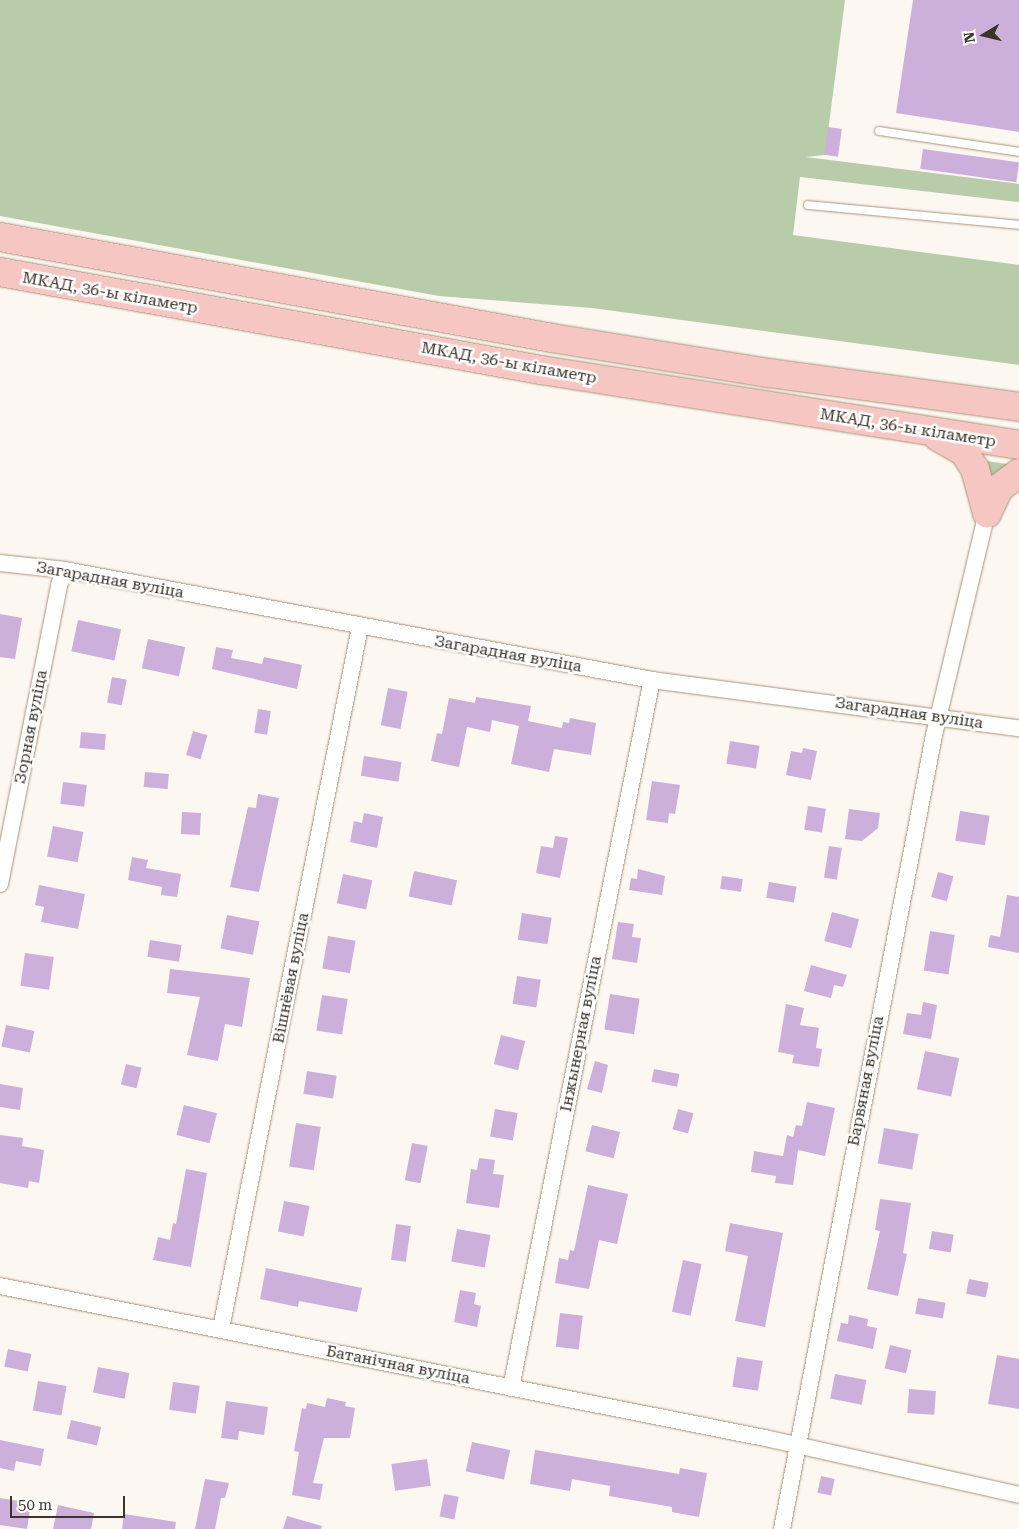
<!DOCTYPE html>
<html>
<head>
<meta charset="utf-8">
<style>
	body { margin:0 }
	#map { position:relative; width:1019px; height:1529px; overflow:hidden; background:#fcf7f1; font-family:"Roboto Serif",serif }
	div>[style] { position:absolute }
	.green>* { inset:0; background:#b8cca9 }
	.building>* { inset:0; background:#ccb0db; transform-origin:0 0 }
	.roads { filter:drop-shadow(0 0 1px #aa9378) drop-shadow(0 0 1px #aa9378) }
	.lane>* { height:8px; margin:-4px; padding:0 4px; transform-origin:4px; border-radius:4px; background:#fff }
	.street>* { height:16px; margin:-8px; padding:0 8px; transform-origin:8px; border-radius:8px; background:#fff }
	.highway>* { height:28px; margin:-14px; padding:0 14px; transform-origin:14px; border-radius:14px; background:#f5c6c2 }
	span { translate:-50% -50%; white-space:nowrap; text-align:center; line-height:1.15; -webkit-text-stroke:5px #fff; paint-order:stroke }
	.street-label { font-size:16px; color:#3d3328 }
	.north { position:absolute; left:959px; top:10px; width:50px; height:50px; -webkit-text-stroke:4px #fff; paint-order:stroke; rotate:261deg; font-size:14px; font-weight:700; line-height:20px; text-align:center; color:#3d3328 }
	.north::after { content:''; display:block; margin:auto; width:18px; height:22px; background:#3d3328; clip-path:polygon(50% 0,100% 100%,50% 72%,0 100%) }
	.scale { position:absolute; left:10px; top:1496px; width:115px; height:22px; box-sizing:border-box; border:2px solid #3d3328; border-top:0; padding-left:6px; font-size:15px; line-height:18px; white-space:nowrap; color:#3d3328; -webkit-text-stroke:4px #fff; paint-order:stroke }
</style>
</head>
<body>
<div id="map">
	<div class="green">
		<i style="clip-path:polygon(0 0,845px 0,825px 155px,806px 157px,1019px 184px,1019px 202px,800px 177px,793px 235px,1019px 265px,1019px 365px,592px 308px,439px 296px,0 216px)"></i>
		<i style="clip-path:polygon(979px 460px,1014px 465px,991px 488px)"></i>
	</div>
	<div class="building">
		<i style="clip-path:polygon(913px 0,1019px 0,1019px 132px,896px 113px)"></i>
		<i style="left:828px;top:127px;width:14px;height:28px;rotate:8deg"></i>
		<i style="left:923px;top:149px;width:97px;height:20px;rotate:8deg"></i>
		<i style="clip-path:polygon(0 614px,22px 618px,15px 659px,0 657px)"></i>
		<i style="left:78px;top:620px;width:44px;height:32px;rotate:12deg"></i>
		<i style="left:148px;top:639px;width:38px;height:30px;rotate:12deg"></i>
		<i style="clip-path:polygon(216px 647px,233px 650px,231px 658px,262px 664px,264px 657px,302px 665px,297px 689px,212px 669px)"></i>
		<i style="left:112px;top:677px;width:15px;height:26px;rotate:11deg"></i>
		<i style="left:388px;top:688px;width:20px;height:38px;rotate:11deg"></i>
		<i style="clip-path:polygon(476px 697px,531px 706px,528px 721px,562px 728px,563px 722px,569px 723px,570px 718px,596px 723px,591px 755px,554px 749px,549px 772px,511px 764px,519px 726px,492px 720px,490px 732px,467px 727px,459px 767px,431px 761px,437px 733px,442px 734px,449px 698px,475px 703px)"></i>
		<i style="left:258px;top:709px;width:13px;height:24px;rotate:9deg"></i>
		<i style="left:193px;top:731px;width:15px;height:25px;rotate:16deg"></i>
		<i style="left:81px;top:732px;width:25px;height:16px;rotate:5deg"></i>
		<i style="left:730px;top:741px;width:30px;height:23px;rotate:9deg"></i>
		<i style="clip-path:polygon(803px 748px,817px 751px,811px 780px,786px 775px,791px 751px,802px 753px)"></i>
		<i style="left:364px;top:756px;width:38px;height:20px;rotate:9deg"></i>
		<i style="left:145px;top:772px;width:24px;height:15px;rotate:5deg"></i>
		<i style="clip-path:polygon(652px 781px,680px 785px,675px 814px,669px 813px,668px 823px,646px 820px)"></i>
		<i style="left:63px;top:782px;width:24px;height:22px;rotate:7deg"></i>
		<i style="clip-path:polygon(258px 794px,279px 798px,259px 892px,230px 887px,248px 807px,256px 808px)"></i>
		<i style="left:808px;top:806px;width:18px;height:24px;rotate:9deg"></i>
		<i style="clip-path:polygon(849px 809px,880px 813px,878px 828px,862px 841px,845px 839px)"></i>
		<i style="left:960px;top:811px;width:30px;height:30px;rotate:9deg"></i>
		<i style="left:182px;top:812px;width:19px;height:22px;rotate:3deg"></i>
		<i style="clip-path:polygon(364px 813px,383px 817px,377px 848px,350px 842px,354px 821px,362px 823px)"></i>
		<i style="left:53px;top:826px;width:31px;height:31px;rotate:11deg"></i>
		<i style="clip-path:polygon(555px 836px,568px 838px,560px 878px,536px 873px,541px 846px,553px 848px)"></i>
		<i style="left:829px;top:846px;width:13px;height:32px;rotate:9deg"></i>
		<i style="clip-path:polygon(132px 857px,148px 860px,146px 868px,181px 874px,177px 897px,161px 895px,162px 887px,128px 880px)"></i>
		<i style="clip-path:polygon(638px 869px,665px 876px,662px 895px,629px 890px,631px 878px,637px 879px)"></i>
		<i style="left:414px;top:871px;width:44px;height:26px;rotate:12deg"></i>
		<i style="left:938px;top:872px;width:16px;height:26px;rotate:15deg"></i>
		<i style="left:343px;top:874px;width:30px;height:30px;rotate:12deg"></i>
		<i style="left:722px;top:876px;width:21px;height:13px;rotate:8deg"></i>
		<i style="left:769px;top:882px;width:28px;height:16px;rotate:10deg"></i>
		<i style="clip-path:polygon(39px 885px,85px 894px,78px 929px,41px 922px,44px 907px,35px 905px)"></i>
		<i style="clip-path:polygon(1007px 895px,1019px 897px,1019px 953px,988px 947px,990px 935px,1000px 937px)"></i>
		<i style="left:832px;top:912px;width:28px;height:30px;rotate:15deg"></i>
		<i style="left:522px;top:913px;width:30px;height:27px;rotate:9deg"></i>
		<i style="left:227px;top:915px;width:33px;height:34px;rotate:11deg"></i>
		<i style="clip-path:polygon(618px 922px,634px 924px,632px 937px,641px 938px,637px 963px,612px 959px)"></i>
		<i style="left:930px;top:931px;width:25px;height:40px;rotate:9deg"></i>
		<i style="left:328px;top:936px;width:28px;height:33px;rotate:10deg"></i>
		<i style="left:150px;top:940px;width:32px;height:17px;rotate:9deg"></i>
		<i style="left:25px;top:953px;width:29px;height:33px;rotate:8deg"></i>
		<i style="clip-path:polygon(811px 965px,847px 975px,843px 987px,834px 985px,831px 998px,804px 991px)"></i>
		<i style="clip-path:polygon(170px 969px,250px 978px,242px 1027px,225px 1024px,218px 1061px,187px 1055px,200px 997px,167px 993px)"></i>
		<i style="left:517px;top:976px;width:24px;height:28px;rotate:9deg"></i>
		<i style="left:610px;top:994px;width:30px;height:36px;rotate:9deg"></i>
		<i style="left:322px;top:995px;width:26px;height:36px;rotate:9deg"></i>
		<i style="clip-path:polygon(923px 1002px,937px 1005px,931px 1039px,903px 1034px,907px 1013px,921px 1015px)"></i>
		<i style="clip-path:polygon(786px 1004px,804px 1008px,800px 1025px,819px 1028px,816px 1048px,822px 1049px,819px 1067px,792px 1063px,794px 1055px,778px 1052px)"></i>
		<i style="left:6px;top:1025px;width:29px;height:22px;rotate:12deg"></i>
		<i style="left:501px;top:1035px;width:25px;height:30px;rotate:14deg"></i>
		<i style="left:925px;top:1051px;width:35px;height:39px;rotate:12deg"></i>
		<i style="clip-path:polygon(595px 1061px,608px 1065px,602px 1093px,587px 1089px)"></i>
		<i style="left:126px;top:1064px;width:16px;height:21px;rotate:14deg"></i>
		<i style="left:654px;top:1069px;width:26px;height:13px;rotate:11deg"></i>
		<i style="left:307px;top:1071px;width:30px;height:23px;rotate:9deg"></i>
		<i style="clip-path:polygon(0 1084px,23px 1088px,20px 1110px,0 1107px)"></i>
		<i style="clip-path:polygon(807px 1102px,835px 1108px,825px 1156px,798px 1150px,793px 1185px,775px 1183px,776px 1176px,751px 1172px,754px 1151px,783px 1156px,787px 1135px,793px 1137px,796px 1125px,802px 1126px)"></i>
		<i style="left:184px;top:1105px;width:34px;height:31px;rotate:14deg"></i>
		<i style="left:495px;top:1109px;width:23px;height:28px;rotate:10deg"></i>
		<i style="left:678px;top:1109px;width:16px;height:21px;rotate:15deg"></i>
		<i style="left:296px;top:1123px;width:25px;height:44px;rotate:9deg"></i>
		<i style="left:592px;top:1125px;width:29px;height:27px;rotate:14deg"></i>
		<i style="left:884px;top:1128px;width:35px;height:36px;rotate:10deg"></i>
		<i style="clip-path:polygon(0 1135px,23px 1138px,22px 1146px,44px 1150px,39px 1183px,29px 1181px,28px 1188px,0 1183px)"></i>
		<i style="left:412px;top:1143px;width:16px;height:38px;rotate:11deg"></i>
		<i style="clip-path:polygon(479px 1158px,495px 1160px,493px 1174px,504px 1175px,499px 1208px,466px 1203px,471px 1169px,477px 1170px)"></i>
		<i style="clip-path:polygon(186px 1169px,207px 1173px,191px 1267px,153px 1260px,158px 1237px,170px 1240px,173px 1223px,176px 1224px)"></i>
		<i style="clip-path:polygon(588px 1185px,628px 1194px,617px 1244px,599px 1240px,589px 1289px,555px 1283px,559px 1258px,568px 1260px,570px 1250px,574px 1251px)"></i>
		<i style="clip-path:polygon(880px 1199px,911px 1203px,903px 1253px,907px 1254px,898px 1296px,867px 1289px,880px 1231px,875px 1230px)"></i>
		<i style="left:284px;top:1201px;width:26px;height:31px;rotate:11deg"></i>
		<i style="clip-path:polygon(730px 1223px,783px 1233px,765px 1327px,735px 1321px,748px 1256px,725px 1251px)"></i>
		<i style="left:396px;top:1224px;width:15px;height:36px;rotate:8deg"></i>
		<i style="left:457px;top:1229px;width:34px;height:33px;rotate:10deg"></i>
		<i style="left:932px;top:1231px;width:22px;height:18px;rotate:10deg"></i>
		<i style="left:683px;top:1260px;width:19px;height:53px;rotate:12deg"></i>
		<i style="clip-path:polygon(266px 1268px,362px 1288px,357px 1312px,299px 1301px,298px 1307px,260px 1299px)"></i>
		<i style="left:969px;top:1279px;width:20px;height:15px;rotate:11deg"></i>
		<i style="clip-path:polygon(460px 1290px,476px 1293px,474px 1304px,481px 1306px,477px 1327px,454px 1322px)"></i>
		<i style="left:918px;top:1298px;width:28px;height:16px;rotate:10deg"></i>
		<i style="left:560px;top:1313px;width:23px;height:34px;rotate:7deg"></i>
		<i style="clip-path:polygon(849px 1315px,868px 1319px,867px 1326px,877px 1328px,873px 1349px,837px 1341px,841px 1323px,848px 1324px)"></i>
		<i style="left:890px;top:1345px;width:22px;height:24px;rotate:13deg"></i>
		<i style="left:8px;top:1349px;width:24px;height:18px;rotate:12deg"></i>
		<i style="clip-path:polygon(997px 1355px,1019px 1359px,1019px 1409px,988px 1404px)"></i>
		<i style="left:737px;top:1357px;width:26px;height:30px;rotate:9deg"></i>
		<i style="left:98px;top:1367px;width:32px;height:26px;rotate:11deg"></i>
		<i style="left:835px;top:1374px;width:32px;height:25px;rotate:11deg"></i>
		<i style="left:38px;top:1381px;width:29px;height:30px;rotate:10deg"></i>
		<i style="left:173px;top:1382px;width:27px;height:28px;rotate:8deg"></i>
		<i style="left:909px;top:1389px;width:27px;height:24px;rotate:4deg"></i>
		<i style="clip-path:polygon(327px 1398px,346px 1402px,345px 1406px,355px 1408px,350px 1438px,324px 1438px,313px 1483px,323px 1484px,320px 1500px,292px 1495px,299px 1452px,294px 1451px,302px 1408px,306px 1409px,307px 1403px,325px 1407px)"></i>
		<i style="clip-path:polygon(226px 1401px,268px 1407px,264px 1435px,239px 1431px,238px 1440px,221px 1438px)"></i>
		<i style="left:71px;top:1420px;width:31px;height:19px;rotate:13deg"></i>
		<i style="clip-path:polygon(0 1440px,44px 1449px,41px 1466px,16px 1461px,14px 1471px,0 1468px)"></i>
		<i style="left:472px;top:1442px;width:39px;height:30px;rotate:12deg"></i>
		<i style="clip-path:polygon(535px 1450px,679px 1474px,680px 1468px,707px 1473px,699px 1517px,672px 1512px,672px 1507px,609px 1496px,610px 1486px,572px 1479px,570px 1491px,530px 1484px)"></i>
		<i style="left:427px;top:1459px;width:27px;height:36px;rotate:82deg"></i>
		<i style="left:821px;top:1476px;width:14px;height:17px;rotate:12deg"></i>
		<i style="clip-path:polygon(205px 1479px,229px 1483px,225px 1498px,221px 1498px,215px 1529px,195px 1529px)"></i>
		<i style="left:444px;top:1494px;width:15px;height:23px;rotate:11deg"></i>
		<i style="clip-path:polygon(0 1498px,31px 1503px,27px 1529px,0 1525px)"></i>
		<i style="clip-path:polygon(58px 1505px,94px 1513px,91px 1529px,53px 1529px)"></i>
		<i style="clip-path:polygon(124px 1514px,176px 1522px,175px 1529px,122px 1529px)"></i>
		<i style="clip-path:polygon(287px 1516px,322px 1526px,321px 1529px,283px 1529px)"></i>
	</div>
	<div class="roads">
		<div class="lane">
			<i style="left:879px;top:131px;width:142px;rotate:8.5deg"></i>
			<i style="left:808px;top:205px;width:212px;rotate:5.4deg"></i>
		</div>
		<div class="street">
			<i style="left:0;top:563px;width:65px;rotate:6.1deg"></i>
			<i style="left:65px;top:570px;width:597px;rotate:10.61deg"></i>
			<i style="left:652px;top:680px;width:370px;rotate:7.5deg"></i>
			<i style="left:0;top:884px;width:305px;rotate:-78.8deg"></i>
			<i style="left:59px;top:585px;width:16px;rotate:-68deg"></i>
			<i style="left:0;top:1286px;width:780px;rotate:11.24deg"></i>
			<i style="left:765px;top:1438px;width:260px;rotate:12.6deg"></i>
			<i style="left:221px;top:1329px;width:716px;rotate:-78.8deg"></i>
			<i style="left:511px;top:1388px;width:722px;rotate:-78.74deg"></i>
			<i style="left:782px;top:1529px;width:808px;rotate:-79.16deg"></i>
			<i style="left:934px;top:735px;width:228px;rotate:-76.6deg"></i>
		</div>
		<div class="highway">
			<i style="left:0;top:237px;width:561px;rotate:10.37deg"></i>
			<i style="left:552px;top:338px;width:220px;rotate:9.2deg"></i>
			<i style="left:769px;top:373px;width:252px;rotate:7.7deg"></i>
			<i style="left:0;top:272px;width:550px;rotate:10.27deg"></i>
			<i style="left:541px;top:370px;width:484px;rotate:8.9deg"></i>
			<i style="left:938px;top:437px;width:30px;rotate:30deg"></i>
			<i style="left:964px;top:452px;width:20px;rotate:57deg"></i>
			<i style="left:975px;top:469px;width:46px;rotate:74.7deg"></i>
			<i style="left:987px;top:513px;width:28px;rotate:-64deg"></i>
			<i style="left:999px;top:488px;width:25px;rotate:-37deg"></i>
		</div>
	</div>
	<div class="street-label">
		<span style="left:110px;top:293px;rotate:10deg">МКАД, 36-ы кіламетр</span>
		<span style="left:509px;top:363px;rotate:10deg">МКАД, 36-ы кіламетр</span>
		<span style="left:908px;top:428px;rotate:9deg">МКАД, 36-ы кіламетр</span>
		<span style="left:110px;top:580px;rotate:10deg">Загарадная вуліца</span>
		<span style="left:508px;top:654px;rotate:10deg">Загарадная вуліца</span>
		<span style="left:909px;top:713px;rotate:8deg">Загарадная вуліца</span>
		<span style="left:31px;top:727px;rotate:-79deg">Зорная вуліца</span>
		<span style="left:291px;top:978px;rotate:-79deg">Вішнёвая вуліца</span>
		<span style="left:581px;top:1034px;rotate:-79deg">Інжынерная вуліца</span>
		<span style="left:866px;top:1081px;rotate:-79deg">Барвяная вуліца</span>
		<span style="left:398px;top:1365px;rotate:11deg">Батанічная вуліца</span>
	</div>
	<div class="north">N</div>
	<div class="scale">50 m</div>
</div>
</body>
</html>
